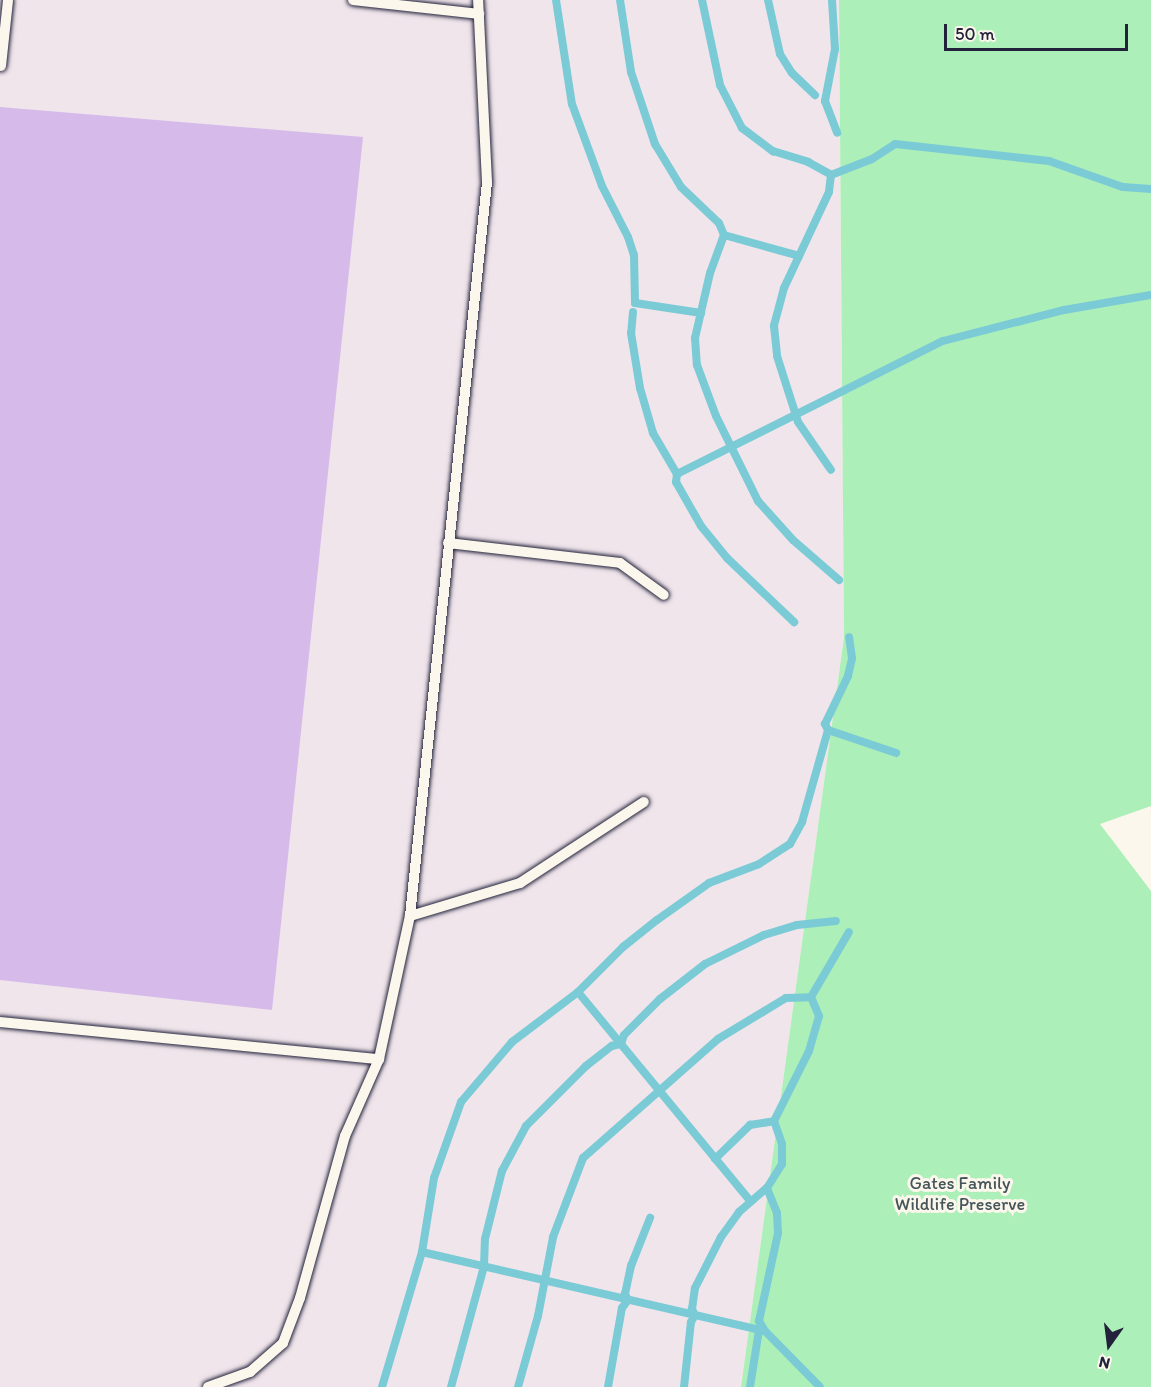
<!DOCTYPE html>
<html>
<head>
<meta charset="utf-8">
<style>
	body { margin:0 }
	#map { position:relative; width:1151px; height:1387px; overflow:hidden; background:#fbf7ec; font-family:Itim,sans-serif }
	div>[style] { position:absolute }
	.built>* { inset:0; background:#f0e5eb }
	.green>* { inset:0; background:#adefb8 }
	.stream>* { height:8px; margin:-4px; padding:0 4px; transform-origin:4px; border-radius:4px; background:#7bcbd6 }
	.building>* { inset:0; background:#d6bbea }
	.roads { filter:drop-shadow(0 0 2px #22223b) drop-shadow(0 0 2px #22223b) }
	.service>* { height:10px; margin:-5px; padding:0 5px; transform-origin:5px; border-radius:5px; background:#fbf7ec }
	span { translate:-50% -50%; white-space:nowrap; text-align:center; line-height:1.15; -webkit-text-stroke:6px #fbf7ec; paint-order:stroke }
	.park-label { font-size:18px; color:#45555a }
	.north { position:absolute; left:1079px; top:1315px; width:60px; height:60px; -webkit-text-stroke:4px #fbf7ec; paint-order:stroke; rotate:194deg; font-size:16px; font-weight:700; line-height:24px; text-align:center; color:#22223b }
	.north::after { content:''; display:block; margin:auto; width:21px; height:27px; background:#22223b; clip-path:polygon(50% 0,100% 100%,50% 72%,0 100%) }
	.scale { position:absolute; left:944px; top:24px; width:184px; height:27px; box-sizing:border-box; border:3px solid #22223b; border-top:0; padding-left:8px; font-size:18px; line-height:21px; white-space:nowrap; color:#22223b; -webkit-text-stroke:4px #fbf7ec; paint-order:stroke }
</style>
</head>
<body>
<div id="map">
	<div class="built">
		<i style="clip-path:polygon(0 0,839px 0,844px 637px,741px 1387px,0 1387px)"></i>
	</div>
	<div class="green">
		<i style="clip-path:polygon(839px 0,1151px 0,1151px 806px,1100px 824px,1151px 891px,1151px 1387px,741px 1387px,844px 637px)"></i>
	</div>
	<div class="stream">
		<i style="left:556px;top:0;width:105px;rotate:81.3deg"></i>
		<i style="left:572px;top:104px;width:87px;rotate:69.9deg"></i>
		<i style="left:602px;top:186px;width:57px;rotate:63deg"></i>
		<i style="left:628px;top:237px;width:19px;rotate:72deg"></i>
		<i style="left:634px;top:255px;width:48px;rotate:88.8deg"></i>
		<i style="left:635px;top:303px;width:67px;rotate:8.6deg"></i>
		<i style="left:620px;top:0;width:73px;rotate:81.3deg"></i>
		<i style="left:631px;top:72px;width:76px;rotate:71.6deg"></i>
		<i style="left:655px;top:144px;width:50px;rotate:58.8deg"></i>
		<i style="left:681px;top:187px;width:52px;rotate:43.5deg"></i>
		<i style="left:719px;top:223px;width:13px;rotate:67deg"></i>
		<i style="left:724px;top:235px;width:40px;rotate:110.2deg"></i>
		<i style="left:710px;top:273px;width:67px;rotate:103deg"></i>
		<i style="left:695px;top:338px;width:27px;rotate:86deg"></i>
		<i style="left:697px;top:365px;width:54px;rotate:69.6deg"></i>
		<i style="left:716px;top:416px;width:95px;rotate:63.7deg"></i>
		<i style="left:758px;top:501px;width:52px;rotate:48.1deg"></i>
		<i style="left:793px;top:540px;width:61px;rotate:41deg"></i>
		<i style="left:702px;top:0;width:87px;rotate:78deg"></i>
		<i style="left:720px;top:85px;width:48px;rotate:62.9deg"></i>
		<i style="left:742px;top:128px;width:39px;rotate:37deg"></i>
		<i style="left:773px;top:151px;width:37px;rotate:17deg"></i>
		<i style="left:808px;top:162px;width:26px;rotate:29deg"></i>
		<i style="left:831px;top:175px;width:17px;rotate:97deg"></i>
		<i style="left:829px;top:192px;width:106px;rotate:115.1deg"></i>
		<i style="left:784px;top:288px;width:39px;rotate:105deg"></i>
		<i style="left:774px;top:326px;width:30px;rotate:84deg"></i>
		<i style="left:777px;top:356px;width:69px;rotate:72.3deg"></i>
		<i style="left:798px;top:422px;width:58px;rotate:55.5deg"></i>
		<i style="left:768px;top:0;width:55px;rotate:77.5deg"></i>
		<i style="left:780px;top:54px;width:22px;rotate:58deg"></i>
		<i style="left:792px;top:73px;width:32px;rotate:44deg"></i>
		<i style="left:832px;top:0;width:49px;rotate:86.5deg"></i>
		<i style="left:835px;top:49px;width:53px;rotate:100.9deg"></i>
		<i style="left:825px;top:101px;width:34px;rotate:69deg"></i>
		<i style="left:831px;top:175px;width:44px;rotate:-21.3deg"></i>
		<i style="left:872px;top:159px;width:27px;rotate:-33deg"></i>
		<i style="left:895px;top:144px;width:155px;rotate:6.3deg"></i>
		<i style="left:1049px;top:161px;width:78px;rotate:19.4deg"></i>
		<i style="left:1123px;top:187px;width:28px;rotate:4deg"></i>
		<i style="left:724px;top:235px;width:78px;rotate:15.6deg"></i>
		<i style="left:633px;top:312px;width:21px;rotate:95deg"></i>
		<i style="left:631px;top:333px;width:56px;rotate:80.7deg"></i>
		<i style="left:640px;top:388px;width:47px;rotate:73.9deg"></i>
		<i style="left:653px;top:433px;width:48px;rotate:59.7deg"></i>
		<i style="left:677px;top:474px;width:8px;rotate:97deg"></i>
		<i style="left:676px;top:482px;width:51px;rotate:60.4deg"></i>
		<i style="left:701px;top:526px;width:41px;rotate:50.9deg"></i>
		<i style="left:727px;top:558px;width:93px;rotate:43.7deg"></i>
		<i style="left:677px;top:474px;width:297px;rotate:-26.6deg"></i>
		<i style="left:943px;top:341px;width:125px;rotate:-14.4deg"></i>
		<i style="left:1064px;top:310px;width:88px;rotate:-9.8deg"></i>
		<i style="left:828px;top:730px;width:72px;rotate:18.7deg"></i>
		<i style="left:578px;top:992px;width:271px;rotate:50.5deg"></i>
		<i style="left:715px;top:1159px;width:49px;rotate:-44.2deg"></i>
		<i style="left:750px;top:1125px;width:24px;rotate:-9deg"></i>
		<i style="left:422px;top:1252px;width:352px;rotate:13deg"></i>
		<i style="left:765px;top:1331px;width:78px;rotate:45.5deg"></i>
		<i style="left:765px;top:1331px;width:12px;rotate:-121deg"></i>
		<i style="left:759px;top:1321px;width:90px;rotate:-77.8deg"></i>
		<i style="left:778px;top:1233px;width:20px;rotate:-93deg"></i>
		<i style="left:777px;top:1213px;width:27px;rotate:-112deg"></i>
		<i style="left:767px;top:1188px;width:28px;rotate:-58deg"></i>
		<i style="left:782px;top:1164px;width:20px;rotate:-90deg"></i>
		<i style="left:782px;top:1144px;width:24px;rotate:-109deg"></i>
		<i style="left:774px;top:1121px;width:78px;rotate:-63.4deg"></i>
		<i style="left:809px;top:1051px;width:36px;rotate:-74deg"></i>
		<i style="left:819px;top:1016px;width:21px;rotate:-113deg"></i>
		<i style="left:811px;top:997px;width:75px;rotate:-59.7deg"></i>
		<i style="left:382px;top:1387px;width:141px;rotate:-73.5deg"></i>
		<i style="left:422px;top:1252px;width:75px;rotate:-80.8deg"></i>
		<i style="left:434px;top:1178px;width:81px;rotate:-70.4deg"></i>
		<i style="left:461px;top:1102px;width:79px;rotate:-49.6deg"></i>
		<i style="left:512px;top:1042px;width:83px;rotate:-37.1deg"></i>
		<i style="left:578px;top:992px;width:64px;rotate:-45deg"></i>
		<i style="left:623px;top:947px;width:43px;rotate:-38.5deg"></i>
		<i style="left:657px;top:920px;width:64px;rotate:-35.4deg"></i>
		<i style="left:709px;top:883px;width:53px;rotate:-20.8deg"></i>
		<i style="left:759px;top:864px;width:37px;rotate:-33deg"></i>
		<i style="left:790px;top:844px;width:25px;rotate:-61deg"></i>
		<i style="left:802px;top:822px;width:96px;rotate:-74.2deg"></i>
		<i style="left:828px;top:730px;width:7px;rotate:-117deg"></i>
		<i style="left:825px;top:724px;width:53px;rotate:-64.4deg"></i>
		<i style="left:848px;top:676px;width:18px;rotate:-77deg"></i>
		<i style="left:852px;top:658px;width:21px;rotate:-98deg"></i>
		<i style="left:451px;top:1387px;width:125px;rotate:-74.7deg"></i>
		<i style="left:484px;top:1266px;width:27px;rotate:-88deg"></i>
		<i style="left:485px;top:1239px;width:70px;rotate:-76deg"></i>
		<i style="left:502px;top:1171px;width:51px;rotate:-61.9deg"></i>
		<i style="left:526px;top:1126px;width:85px;rotate:-45deg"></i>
		<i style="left:586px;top:1066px;width:33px;rotate:-38deg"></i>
		<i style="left:612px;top:1046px;width:9px;rotate:-13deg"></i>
		<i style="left:621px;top:1044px;width:9px;rotate:-72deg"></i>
		<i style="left:624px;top:1035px;width:51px;rotate:-45deg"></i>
		<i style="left:660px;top:999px;width:57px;rotate:-37.9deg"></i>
		<i style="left:705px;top:964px;width:66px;rotate:-26.2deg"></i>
		<i style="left:764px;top:935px;width:34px;rotate:-17deg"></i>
		<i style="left:797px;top:925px;width:39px;rotate:-6deg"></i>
		<i style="left:518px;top:1387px;width:74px;rotate:-74.3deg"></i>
		<i style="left:538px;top:1316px;width:80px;rotate:-79.2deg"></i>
		<i style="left:553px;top:1237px;width:85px;rotate:-69.2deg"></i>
		<i style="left:583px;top:1158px;width:180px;rotate:-41.4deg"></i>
		<i style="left:718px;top:1039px;width:79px;rotate:-31.1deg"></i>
		<i style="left:786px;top:998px;width:25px;rotate:-2deg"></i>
		<i style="left:608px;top:1387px;width:80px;rotate:-80deg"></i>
		<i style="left:622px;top:1308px;width:10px;rotate:-53deg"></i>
		<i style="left:628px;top:1300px;width:7px;rotate:-117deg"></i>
		<i style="left:625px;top:1294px;width:29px;rotate:-78deg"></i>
		<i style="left:631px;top:1266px;width:52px;rotate:-68.4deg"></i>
		<i style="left:684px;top:1387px;width:65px;rotate:-83.9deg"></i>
		<i style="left:691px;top:1322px;width:8px;rotate:-60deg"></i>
		<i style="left:695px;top:1315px;width:7px;rotate:-117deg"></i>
		<i style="left:692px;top:1309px;width:21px;rotate:-82deg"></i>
		<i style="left:695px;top:1288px;width:57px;rotate:-63deg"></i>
		<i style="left:721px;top:1237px;width:31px;rotate:-54deg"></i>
		<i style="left:739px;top:1212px;width:37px;rotate:-41deg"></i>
		<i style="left:750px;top:1387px;width:58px;rotate:-81deg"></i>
	</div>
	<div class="building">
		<i style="clip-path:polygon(0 107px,363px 137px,272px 1010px,0 980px)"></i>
	</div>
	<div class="roads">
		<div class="service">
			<i style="left:353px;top:0;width:127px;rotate:6.3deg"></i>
			<i style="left:1px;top:66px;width:66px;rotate:-83.9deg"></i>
			<i style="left:448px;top:543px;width:173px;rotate:6.6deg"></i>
			<i style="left:620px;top:563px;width:54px;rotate:36deg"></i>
			<i style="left:410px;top:916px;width:115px;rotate:-16.7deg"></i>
			<i style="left:520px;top:883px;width:148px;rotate:-33.2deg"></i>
			<i style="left:0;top:1022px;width:381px;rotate:5.6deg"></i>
			<i style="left:208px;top:1387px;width:45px;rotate:-19.7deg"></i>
			<i style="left:250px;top:1372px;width:44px;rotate:-41.3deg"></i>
			<i style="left:283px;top:1343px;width:48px;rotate:-69.3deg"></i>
			<i style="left:300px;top:1298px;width:168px;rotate:-74.5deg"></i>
			<i style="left:345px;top:1136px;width:84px;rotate:-66.2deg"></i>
			<i style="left:379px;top:1059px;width:146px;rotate:-77.8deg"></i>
			<i style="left:410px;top:916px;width:738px;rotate:-84.01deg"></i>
			<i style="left:487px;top:182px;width:182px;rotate:-92.8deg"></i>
		</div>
	</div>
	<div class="park-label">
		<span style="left:960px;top:1194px">Gates Family<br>Wildlife Preserve</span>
	</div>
	<div class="north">N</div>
	<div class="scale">50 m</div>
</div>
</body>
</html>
